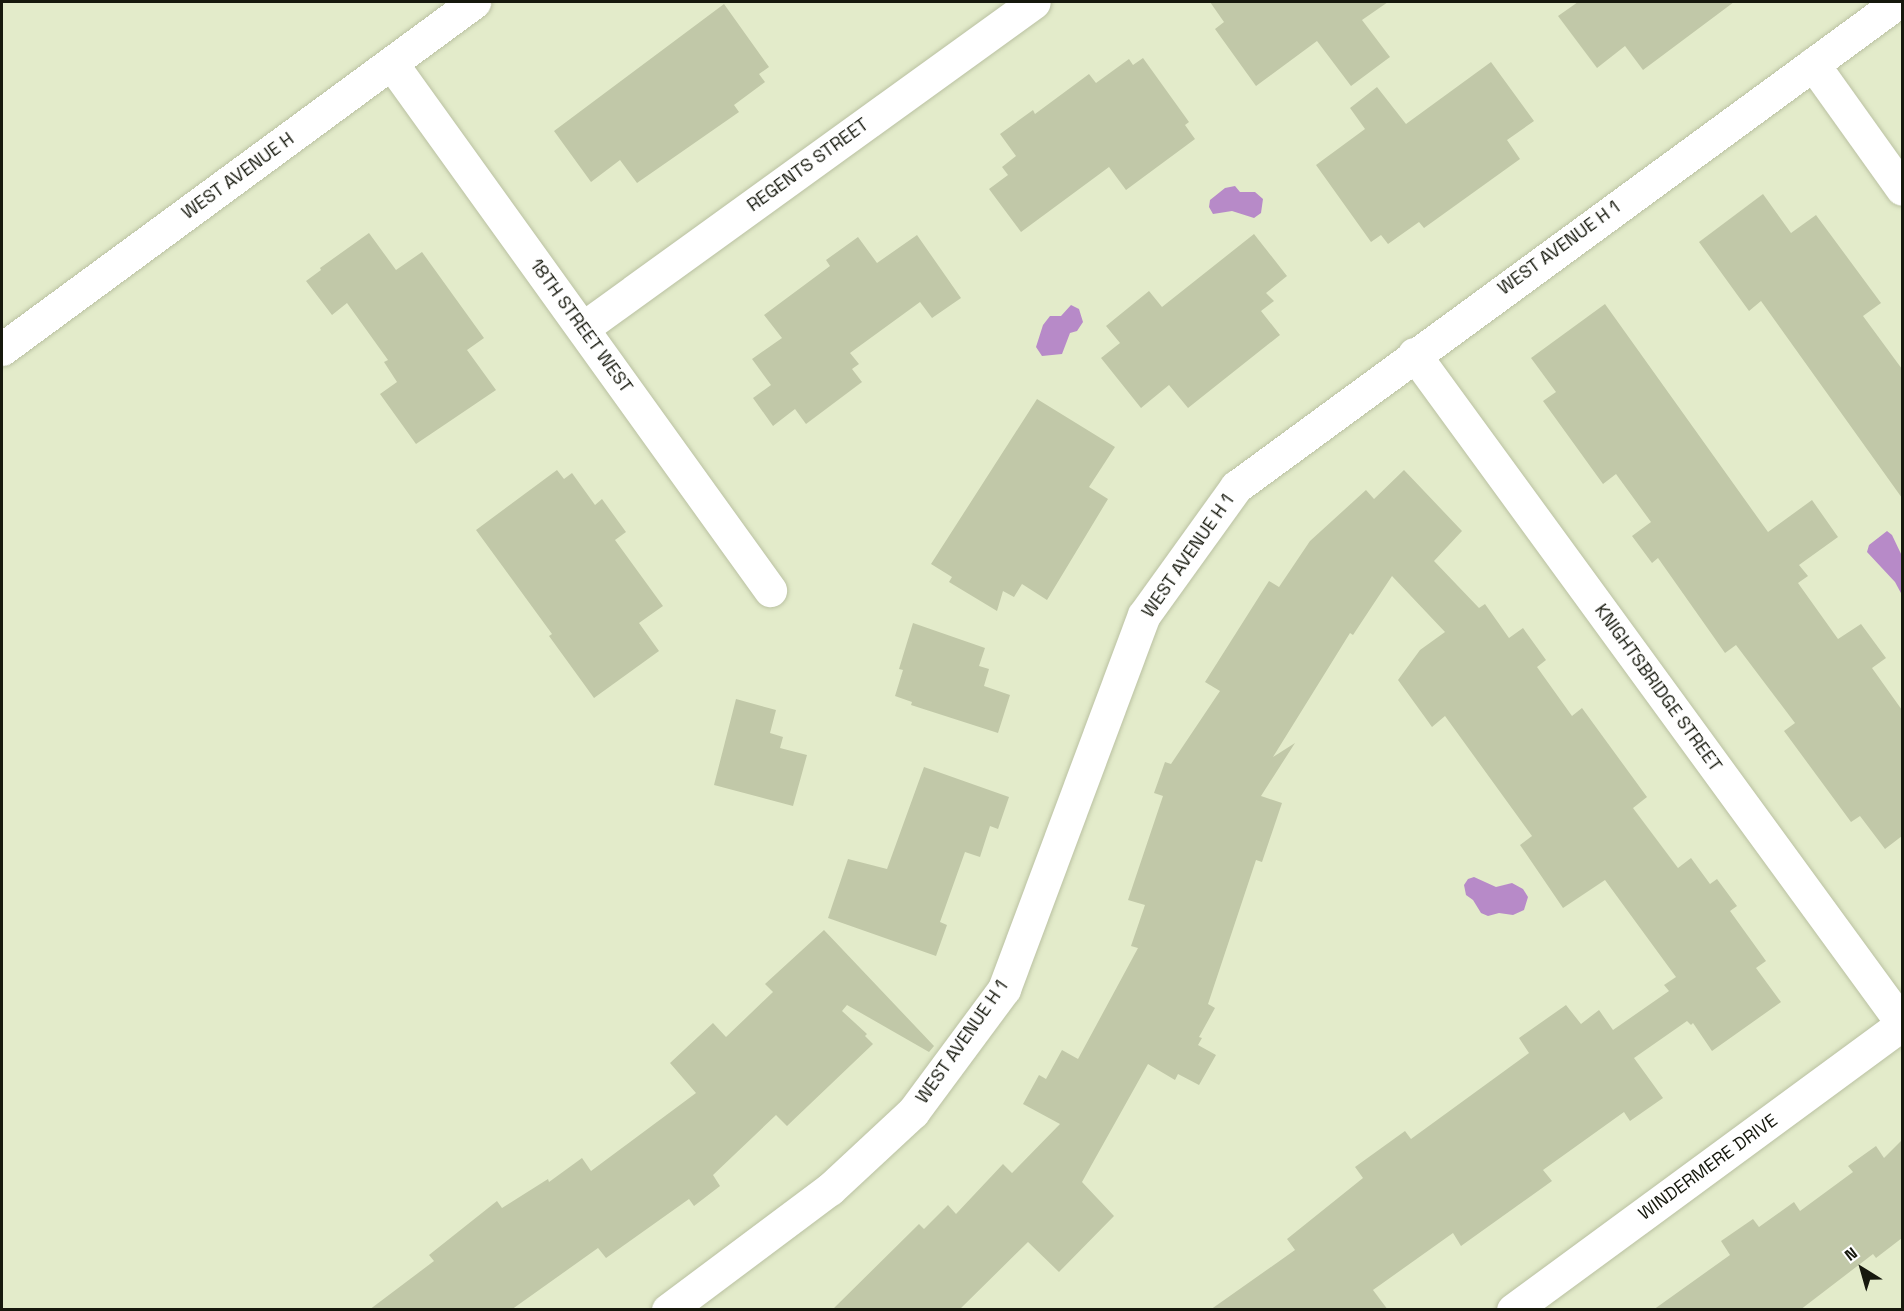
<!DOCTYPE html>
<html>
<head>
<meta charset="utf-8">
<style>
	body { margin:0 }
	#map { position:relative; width:1904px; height:1311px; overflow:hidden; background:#e3ebca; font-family:"Space Grotesk",sans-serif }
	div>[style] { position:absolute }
	.water>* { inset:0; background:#b78ac8 }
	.building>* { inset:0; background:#c1c8a8 }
	.roads { filter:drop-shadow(0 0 2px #bac1a2) drop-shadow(0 0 2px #bac1a2) }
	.street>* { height:33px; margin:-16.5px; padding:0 16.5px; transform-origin:16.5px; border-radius:16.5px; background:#fff }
	.primary>* { height:33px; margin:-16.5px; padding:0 16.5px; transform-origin:16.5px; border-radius:16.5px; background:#fff }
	span { translate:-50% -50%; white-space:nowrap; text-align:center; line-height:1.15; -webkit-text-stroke:4.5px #fff; paint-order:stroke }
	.street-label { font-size:18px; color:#16180d }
	.frame { position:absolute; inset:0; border:3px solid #16180d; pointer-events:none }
	.north { position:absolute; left:1832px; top:1239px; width:60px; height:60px; -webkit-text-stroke:4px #fff; paint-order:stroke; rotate:323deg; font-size:16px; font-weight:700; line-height:24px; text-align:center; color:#16180d }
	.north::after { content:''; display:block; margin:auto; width:21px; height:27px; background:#16180d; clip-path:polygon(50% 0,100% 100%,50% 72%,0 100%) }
</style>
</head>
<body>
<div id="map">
	<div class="water">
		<i style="clip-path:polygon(1235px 186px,1240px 192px,1255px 192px,1263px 199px,1261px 213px,1254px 218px,1232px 211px,1213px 214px,1209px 207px,1210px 200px,1225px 188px)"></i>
		<i style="clip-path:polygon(1071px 305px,1079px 309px,1083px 322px,1077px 331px,1070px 333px,1062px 354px,1042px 356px,1036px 347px,1043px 325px,1050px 316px,1061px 316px)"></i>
		<i style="clip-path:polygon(1887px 531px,1892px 535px,1902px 556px,1902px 595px,1895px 582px,1867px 552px,1869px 545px)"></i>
		<i style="clip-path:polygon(1474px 877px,1496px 887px,1512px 883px,1523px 889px,1528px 897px,1524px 910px,1513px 915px,1499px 913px,1488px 916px,1481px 913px,1473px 900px,1466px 895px,1464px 885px,1468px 879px)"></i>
	</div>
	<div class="building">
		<i style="clip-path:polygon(1210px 2px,1388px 2px,1362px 20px,1390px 57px,1351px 86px,1317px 41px,1256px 86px,1215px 29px,1224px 22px)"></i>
		<i style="clip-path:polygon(1578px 2px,1734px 2px,1643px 70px,1625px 46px,1597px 68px,1558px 16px)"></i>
		<i style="clip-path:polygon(724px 4px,769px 67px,759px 74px,765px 82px,734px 105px,739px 112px,637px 183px,620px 160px,591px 182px,554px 131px)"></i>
		<i style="clip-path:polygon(1143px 58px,1189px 122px,1185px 125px,1195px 139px,1126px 190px,1109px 167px,1021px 232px,989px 189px,1008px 175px,1002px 167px,1016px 156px,1000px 134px,1033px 110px,1035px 114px,1089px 74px,1096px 83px,1129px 59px,1133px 65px)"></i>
		<i style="clip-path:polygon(1491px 62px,1534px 121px,1507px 140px,1520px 159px,1424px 228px,1419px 222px,1388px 244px,1381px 235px,1371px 242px,1316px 165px,1365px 129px,1350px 108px,1377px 87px,1406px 124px)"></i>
		<i style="clip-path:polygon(1763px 194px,1791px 233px,1816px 215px,1881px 303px,1863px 316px,1902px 369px,1902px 498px,1761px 301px,1749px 311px,1699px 242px)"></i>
		<i style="clip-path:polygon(369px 233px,396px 270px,422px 252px,484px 338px,467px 350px,496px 390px,416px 444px,380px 394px,397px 382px,384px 362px,388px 360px,347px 303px,332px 315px,306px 281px,321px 270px,320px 268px)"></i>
		<i style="clip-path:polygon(1254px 234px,1287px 276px,1266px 293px,1274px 301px,1261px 311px,1280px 335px,1188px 408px,1169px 385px,1141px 408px,1101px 358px,1120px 343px,1106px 326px,1149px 291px,1162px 307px)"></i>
		<i style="clip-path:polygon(917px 235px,961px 298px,932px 318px,920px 302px,850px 353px,859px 364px,852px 369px,862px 382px,806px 424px,795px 409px,773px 426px,753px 398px,771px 385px,752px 359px,782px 338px,764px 315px,830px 266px,826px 260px,858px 237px,877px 263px)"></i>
		<i style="clip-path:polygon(1605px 304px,1768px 532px,1812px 500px,1838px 537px,1799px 565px,1808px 576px,1798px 583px,1838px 639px,1861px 624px,1886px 658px,1872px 668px,1902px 710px,1902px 836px,1885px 849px,1860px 816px,1851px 822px,1784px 731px,1795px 723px,1736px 645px,1725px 653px,1658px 558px,1652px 563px,1632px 536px,1651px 522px,1616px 474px,1603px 484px,1543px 401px,1556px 392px,1531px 358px)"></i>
		<i style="clip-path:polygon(1037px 399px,1115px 447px,1089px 487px,1108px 499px,1047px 600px,1022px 584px,1014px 597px,1003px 591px,997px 611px,949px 582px,952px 577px,931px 564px)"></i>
		<i style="clip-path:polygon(557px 470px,564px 479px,572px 473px,595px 505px,602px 499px,626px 532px,615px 540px,663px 606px,639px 623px,659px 651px,594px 698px,549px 636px,552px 634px,476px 530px)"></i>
		<i style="clip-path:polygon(1404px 470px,1462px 531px,1434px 561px,1479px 608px,1485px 604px,1509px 638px,1523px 628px,1546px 660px,1537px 667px,1572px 716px,1582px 708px,1647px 797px,1633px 808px,1678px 868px,1691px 858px,1710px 884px,1717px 879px,1737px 906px,1730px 911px,1766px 961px,1756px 968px,1781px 1002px,1712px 1051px,1693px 1023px,1691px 1025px,1687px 1021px,1634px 1058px,1663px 1098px,1630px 1121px,1624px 1112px,1543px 1170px,1552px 1181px,1461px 1246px,1453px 1233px,1373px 1290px,1388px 1310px,1210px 1310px,1295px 1250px,1287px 1239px,1363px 1178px,1355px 1167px,1405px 1131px,1411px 1139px,1529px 1053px,1519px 1038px,1566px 1005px,1581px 1024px,1599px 1010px,1613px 1030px,1669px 991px,1664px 985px,1676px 977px,1605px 880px,1563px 908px,1520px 845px,1532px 836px,1445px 716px,1432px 727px,1398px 680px,1420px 650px,1445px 632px,1392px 576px,1353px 635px,1350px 633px,1273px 757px,1295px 743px,1261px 796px,1282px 803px,1262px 862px,1256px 860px,1208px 1004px,1215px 1008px,1199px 1037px,1202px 1038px,1198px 1045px,1216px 1055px,1199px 1085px,1178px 1074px,1175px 1080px,1148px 1064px,1082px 1182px,1114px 1216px,1059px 1272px,1028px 1242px,959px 1310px,832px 1310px,919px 1224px,924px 1229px,948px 1205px,956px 1214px,1003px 1164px,1012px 1173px,1060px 1124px,1023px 1104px,1039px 1075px,1046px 1079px,1062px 1050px,1078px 1059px,1138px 948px,1131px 946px,1145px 905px,1128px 900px,1163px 796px,1154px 793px,1165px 762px,1171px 764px,1220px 691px,1205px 682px,1269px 581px,1279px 587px,1310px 541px,1366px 490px,1374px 499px)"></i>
		<i style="clip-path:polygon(913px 623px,985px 648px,979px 666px,989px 669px,984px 686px,1010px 695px,998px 733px,911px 705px,912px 702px,895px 696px,903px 670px,899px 669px)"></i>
		<i style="clip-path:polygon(736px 699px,776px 710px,770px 733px,783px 737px,780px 748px,807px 755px,793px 806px,714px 785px)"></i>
		<i style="clip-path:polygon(924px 767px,1009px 797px,998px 829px,990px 826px,980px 857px,965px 852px,940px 922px,947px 925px,936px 956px,828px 918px,848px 859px,887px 869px)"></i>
		<i style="clip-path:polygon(824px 930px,934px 1046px,929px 1052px,847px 1005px,842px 1011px,867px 1034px,865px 1036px,873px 1044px,787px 1126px,776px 1115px,713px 1175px,720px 1186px,694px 1206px,689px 1199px,606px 1258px,598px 1248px,511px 1310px,369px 1310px,434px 1261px,429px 1255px,497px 1201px,502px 1208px,548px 1179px,549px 1182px,582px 1158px,591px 1171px,696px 1093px,670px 1063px,713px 1023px,726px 1037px,773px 992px,765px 984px)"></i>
		<i style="clip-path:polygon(1902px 1140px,1902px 1238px,1876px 1258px,1873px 1254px,1800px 1310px,1653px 1310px,1730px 1255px,1721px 1241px,1753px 1219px,1759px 1227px,1794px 1202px,1800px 1211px,1853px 1172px,1848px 1166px,1876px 1146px,1884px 1158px)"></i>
	</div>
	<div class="roads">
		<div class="street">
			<i style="left:392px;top:64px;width:648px;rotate:54.3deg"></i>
			<i style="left:1813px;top:64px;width:153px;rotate:54.5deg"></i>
			<i style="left:583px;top:328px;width:556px;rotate:-35.86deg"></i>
			<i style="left:1414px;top:354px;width:828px;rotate:53.89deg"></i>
			<i style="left:668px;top:1310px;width:202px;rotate:-36.8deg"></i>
			<i style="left:830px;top:1189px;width:113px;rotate:-42.9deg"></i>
			<i style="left:913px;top:1112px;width:153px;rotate:-53.5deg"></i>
			<i style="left:1004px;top:989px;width:399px;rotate:-69.5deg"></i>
			<i style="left:1144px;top:615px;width:158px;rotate:-54.3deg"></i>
			<i style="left:1236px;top:487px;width:821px;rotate:-36.23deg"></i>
			<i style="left:1513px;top:1310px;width:483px;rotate:-36.3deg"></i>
		</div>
		<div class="primary">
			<i style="left:2px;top:349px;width:586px;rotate:-36.32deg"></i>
		</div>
	</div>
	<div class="street-label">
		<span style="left:808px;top:165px;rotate:-36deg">REGENTS STREET</span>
		<span style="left:238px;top:176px;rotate:-36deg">WEST AVENUE H</span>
		<span style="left:1559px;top:248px;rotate:-36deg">WEST AVENUE H 1</span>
		<span style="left:581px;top:326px;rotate:54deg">18TH STREET WEST</span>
		<span style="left:1188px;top:556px;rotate:-55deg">WEST AVENUE H 1</span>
		<span style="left:1658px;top:688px;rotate:54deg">KNIGHTSBRIDGE STREET</span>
		<span style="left:962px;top:1042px;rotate:-55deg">WEST AVENUE H 1</span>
		<span style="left:1708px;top:1167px;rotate:-36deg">WINDERMERE DRIVE</span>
	</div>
	<div class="frame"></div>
	<div class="north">N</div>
</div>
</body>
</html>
